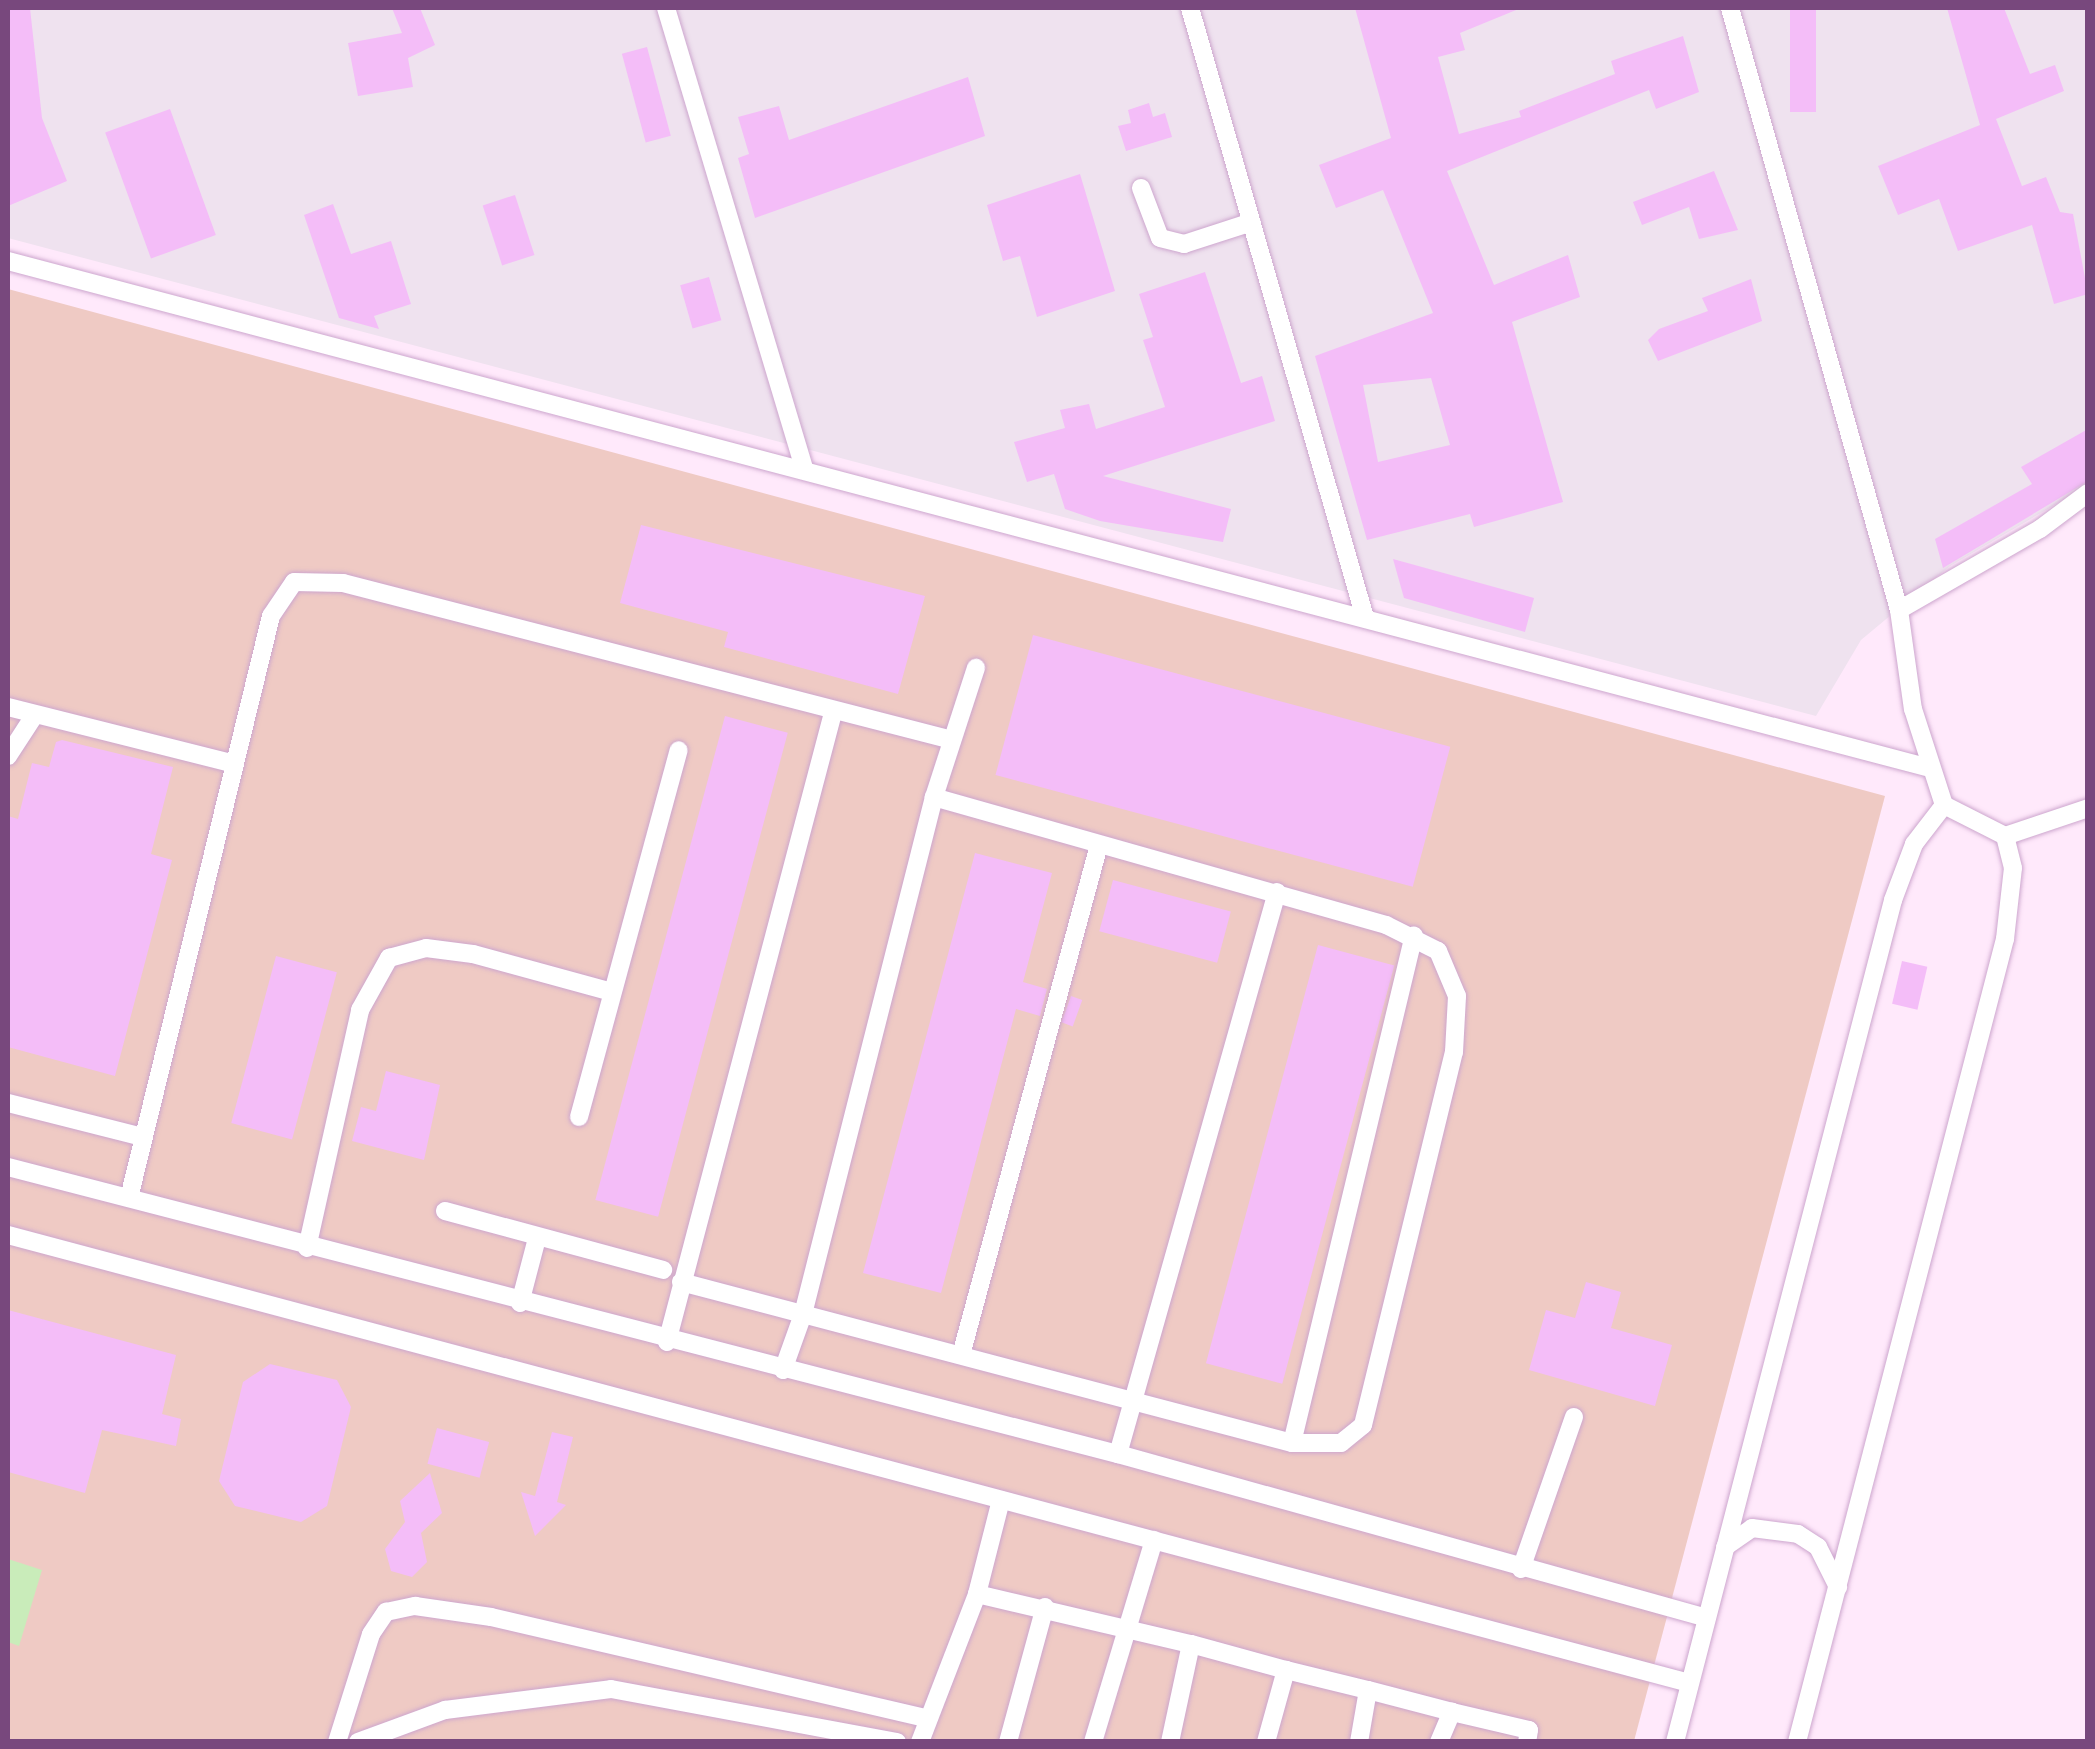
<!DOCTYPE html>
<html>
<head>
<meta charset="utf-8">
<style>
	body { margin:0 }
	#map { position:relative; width:2095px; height:1749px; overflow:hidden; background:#ffe9fb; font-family:"Roboto Condensed",sans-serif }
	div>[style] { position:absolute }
	.industrial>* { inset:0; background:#efe2ef }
	.green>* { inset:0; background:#efcac4 }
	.water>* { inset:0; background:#c9ecba }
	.building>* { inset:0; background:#f4bdf8; transform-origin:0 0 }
	.roads { filter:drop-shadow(0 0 2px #cda6ce) drop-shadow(0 0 2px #cda6ce) }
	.service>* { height:18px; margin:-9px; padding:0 9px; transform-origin:9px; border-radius:9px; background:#fff }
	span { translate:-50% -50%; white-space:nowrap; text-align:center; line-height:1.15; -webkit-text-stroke:8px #fff1fd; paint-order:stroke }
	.frame { position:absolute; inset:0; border:10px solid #78487d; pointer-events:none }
</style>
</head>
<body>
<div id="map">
	<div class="industrial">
		<i style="clip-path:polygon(8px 8px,2087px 8px,2087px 486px,1950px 566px,1861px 640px,1816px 716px,8px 238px)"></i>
	</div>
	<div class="green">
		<i style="clip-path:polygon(8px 289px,1885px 796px,1634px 1741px,8px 1741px)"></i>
	</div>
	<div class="water">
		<i style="clip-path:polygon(8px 1559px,42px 1570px,19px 1646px,8px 1642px)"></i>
	</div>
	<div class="building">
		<i style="clip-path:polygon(8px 8px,30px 8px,42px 118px,67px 181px,8px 206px)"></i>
		<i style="clip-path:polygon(392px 8px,420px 8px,435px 45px,408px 58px,413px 87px,358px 96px,348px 43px,402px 33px)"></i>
		<i style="clip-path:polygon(evenodd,1355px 8px,1521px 8px,1460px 33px,1465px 50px,1438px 57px,1459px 134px,1521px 117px,1519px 111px,1615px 74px,1611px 61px,1683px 36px,1699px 92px,1656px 109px,1649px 90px,1447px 171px,1494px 285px,1568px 255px,1580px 297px,1512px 322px,1563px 502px,1474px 527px,1470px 514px,1367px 540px,1315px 356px,1433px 313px,1383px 190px,1336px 208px,1319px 165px,1391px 138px,1355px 8px,1431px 378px,1450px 445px,1378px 462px,1363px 385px,1431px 378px)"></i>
		<i style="left:1790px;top:8px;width:26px;height:104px"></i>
		<i style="clip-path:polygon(1947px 8px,2004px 8px,2030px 74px,2055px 65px,2064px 91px,1996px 119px,2022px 186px,2046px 177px,2060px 212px,2073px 214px,2088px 294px,2054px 304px,2032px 225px,1958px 251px,1939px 199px,1898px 215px,1878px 166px,1980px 125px)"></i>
		<i style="left:647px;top:47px;width:92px;height:26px;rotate:75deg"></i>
		<i style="clip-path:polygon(968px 77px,985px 136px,755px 218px,738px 158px,749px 154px,738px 117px,779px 106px,789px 140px)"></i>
		<i style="clip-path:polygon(1149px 103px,1153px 117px,1165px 113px,1172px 137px,1126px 151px,1118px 126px,1131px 123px,1128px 110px)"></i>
		<i style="left:170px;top:109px;width:134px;height:69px;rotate:70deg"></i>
		<i style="clip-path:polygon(1714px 171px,1738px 230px,1699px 239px,1689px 207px,1642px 225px,1633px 202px)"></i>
		<i style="clip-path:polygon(1080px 174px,1115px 291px,1037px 317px,1020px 256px,1003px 261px,987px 205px)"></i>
		<i style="left:515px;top:195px;width:63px;height:34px;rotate:72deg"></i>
		<i style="clip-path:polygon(333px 204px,351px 254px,391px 241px,411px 304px,374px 316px,379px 329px,339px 318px,304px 215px)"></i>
		<i style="clip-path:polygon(1205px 272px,1241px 383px,1262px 376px,1275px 421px,1103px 476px,1231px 509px,1223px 542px,1100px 521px,1065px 509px,1054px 474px,1027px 482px,1014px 442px,1065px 428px,1060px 410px,1089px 404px,1096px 429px,1165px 407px,1143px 340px,1153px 337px,1139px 294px)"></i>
		<i style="left:709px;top:277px;width:45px;height:30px;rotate:74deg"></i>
		<i style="clip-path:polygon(1751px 279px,1762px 321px,1658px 361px,1648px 340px,1659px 329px,1708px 311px,1702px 298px)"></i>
		<i style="clip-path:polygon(2088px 429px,2088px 481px,1943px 568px,1935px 539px,2032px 484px,2021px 467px)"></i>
		<i style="clip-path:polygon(641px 525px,925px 596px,898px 694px,724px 647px,728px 632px,620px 603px)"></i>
		<i style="clip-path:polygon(1393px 559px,1534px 598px,1525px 632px,1404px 598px)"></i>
		<i style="left:1033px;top:635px;width:432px;height:145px;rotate:15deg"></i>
		<i style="left:725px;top:716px;width:65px;height:501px;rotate:15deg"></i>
		<i style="clip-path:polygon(62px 740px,173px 767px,151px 854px,172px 860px,115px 1076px,8px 1047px,8px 816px,18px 819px,32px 763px,49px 767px,56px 742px)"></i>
		<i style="clip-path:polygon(975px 853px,1052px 873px,1023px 982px,1047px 989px,1040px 1016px,1016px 1009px,941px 1293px,863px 1273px)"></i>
		<i style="left:1113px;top:880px;width:122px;height:53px;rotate:15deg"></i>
		<i style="left:1318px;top:945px;width:79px;height:433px;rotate:15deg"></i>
		<i style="left:276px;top:956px;width:63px;height:173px;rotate:15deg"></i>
		<i style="left:1902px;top:961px;width:26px;height:44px;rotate:13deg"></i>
		<i style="left:1071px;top:996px;width:12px;height:28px;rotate:20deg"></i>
		<i style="clip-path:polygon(386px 1071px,440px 1085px,424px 1160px,352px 1141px,361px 1107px,376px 1111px)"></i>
		<i style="clip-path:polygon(1586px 1282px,1621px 1292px,1611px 1328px,1672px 1345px,1655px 1406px,1529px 1370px,1546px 1310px,1575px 1318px)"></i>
		<i style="clip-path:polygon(8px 1310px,176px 1355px,162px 1414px,181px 1419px,176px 1446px,102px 1430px,85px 1493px,8px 1472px)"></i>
		<i style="clip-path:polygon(270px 1364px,337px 1380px,351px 1407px,327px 1506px,301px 1522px,235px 1506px,219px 1481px,243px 1382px)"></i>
		<i style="left:437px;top:1428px;width:54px;height:37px;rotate:15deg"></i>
		<i style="clip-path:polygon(552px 1432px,573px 1437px,557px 1502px,566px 1505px,535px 1536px,521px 1492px,535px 1496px)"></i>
		<i style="clip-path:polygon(430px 1473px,442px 1513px,421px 1533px,427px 1562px,412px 1577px,391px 1571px,385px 1549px,405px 1522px,400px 1501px)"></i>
	</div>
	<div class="roads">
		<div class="service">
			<i style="left:666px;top:8px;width:483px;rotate:73.3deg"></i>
			<i style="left:1190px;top:8px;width:635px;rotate:73.99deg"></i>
			<i style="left:1730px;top:8px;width:625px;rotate:74.32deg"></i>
			<i style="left:1899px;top:610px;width:100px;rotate:82deg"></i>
			<i style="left:1913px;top:709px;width:101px;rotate:72.1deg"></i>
			<i style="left:1944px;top:805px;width:68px;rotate:26.9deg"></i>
			<i style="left:2005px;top:836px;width:88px;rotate:-18.6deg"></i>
			<i style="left:1141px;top:188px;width:53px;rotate:69.2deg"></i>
			<i style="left:1160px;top:238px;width:25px;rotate:14deg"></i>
			<i style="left:1184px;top:244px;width:71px;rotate:-17.9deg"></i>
			<i style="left:8px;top:261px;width:1987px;rotate:14.78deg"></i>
			<i style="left:1899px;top:610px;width:163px;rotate:-29.9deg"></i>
			<i style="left:2040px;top:529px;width:60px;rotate:-36.9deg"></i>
			<i style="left:8px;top:707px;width:234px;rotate:14.1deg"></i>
			<i style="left:8px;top:756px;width:48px;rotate:-57deg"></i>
			<i style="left:8px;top:1103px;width:138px;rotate:14.2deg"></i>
			<i style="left:579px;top:1117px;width:380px;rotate:-74.8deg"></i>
			<i style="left:8px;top:1167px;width:1147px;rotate:14.5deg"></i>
			<i style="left:1118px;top:1454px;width:611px;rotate:15.56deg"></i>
			<i style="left:129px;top:1198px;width:599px;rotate:-76.29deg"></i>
			<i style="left:271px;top:616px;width:41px;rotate:-55.9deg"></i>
			<i style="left:294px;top:582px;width:49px;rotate:1.2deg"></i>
			<i style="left:343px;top:583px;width:629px;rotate:14.46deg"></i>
			<i style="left:445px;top:1211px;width:226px;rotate:15.1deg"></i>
			<i style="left:8px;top:1235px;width:1740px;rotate:14.92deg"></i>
			<i style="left:307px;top:1248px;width:244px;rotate:-77.4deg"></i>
			<i style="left:360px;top:1010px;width:60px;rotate:-60.9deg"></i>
			<i style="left:389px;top:958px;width:38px;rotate:-15deg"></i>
			<i style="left:426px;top:948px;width:47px;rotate:7.3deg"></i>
			<i style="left:473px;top:954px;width:144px;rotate:15.3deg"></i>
			<i style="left:681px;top:1282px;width:632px;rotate:14.76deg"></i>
			<i style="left:1292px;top:1443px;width:49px"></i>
			<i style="left:1341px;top:1443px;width:28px;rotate:-39deg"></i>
			<i style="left:1363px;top:1425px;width:384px;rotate:-76.3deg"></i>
			<i style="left:1454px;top:1052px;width:56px;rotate:-86.9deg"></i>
			<i style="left:1457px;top:996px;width:49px;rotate:-112.9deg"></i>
			<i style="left:1438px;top:951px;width:58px;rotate:-153.4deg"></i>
			<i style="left:1386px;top:925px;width:470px;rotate:-164.2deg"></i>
			<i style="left:520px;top:1303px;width:67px;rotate:-75.3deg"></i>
			<i style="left:667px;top:1342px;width:651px;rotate:-75.22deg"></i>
			<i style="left:961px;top:1355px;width:528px;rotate:-74.86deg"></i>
			<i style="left:783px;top:1370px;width:59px;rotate:-70.3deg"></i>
			<i style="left:803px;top:1314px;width:533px;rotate:-75.78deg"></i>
			<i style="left:934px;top:797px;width:136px;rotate:-72deg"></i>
			<i style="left:1292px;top:1443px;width:522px;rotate:-76.5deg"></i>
			<i style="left:1118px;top:1454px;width:584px;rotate:-74.2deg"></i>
			<i style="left:1725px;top:1547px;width:33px;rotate:-35deg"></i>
			<i style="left:1752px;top:1528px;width:46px;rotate:7.4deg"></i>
			<i style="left:1798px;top:1534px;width:24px;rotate:33deg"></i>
			<i style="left:1818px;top:1547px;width:45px;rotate:63.4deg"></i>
			<i style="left:1521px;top:1569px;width:161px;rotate:-70.8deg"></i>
			<i style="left:977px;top:1594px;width:220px;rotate:13.2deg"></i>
			<i style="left:1191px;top:1644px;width:100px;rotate:102.1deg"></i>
			<i style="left:1191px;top:1644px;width:98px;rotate:15.3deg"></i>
			<i style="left:1368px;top:1690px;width:87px;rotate:14.7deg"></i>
			<i style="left:337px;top:1742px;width:113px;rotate:-72.5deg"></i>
			<i style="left:371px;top:1634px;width:27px;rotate:-56deg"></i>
			<i style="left:386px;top:1612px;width:30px;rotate:-12deg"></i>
			<i style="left:415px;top:1606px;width:77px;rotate:8.2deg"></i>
			<i style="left:491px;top:1617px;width:447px;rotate:13.1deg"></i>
			<i style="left:358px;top:1742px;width:93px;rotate:-20.2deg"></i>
			<i style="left:445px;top:1710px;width:167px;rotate:-7.2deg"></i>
			<i style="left:611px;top:1689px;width:291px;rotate:10.5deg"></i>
			<i style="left:920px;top:1742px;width:159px;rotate:-68.9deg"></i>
			<i style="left:977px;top:1594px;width:97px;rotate:-75.7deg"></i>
			<i style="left:1008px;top:1742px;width:140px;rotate:-74.7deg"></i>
			<i style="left:1093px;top:1742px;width:211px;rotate:-73.2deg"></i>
			<i style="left:1266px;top:1742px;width:75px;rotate:-74.5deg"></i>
			<i style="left:1286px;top:1670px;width:84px;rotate:13.7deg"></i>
			<i style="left:1368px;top:1690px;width:53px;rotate:99.8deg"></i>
			<i style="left:1439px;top:1742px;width:33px;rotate:-67deg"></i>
			<i style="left:1452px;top:1712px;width:79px;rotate:13.2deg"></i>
			<i style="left:1529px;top:1730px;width:12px;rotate:99deg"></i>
			<i style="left:1675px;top:1742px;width:870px;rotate:-75.48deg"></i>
			<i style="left:1893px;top:900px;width:60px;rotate:-69.4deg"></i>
			<i style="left:1914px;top:844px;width:49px;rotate:-52.4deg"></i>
			<i style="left:1797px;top:1742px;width:830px;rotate:-75.48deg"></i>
			<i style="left:2005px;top:939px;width:71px;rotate:-83.6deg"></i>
			<i style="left:2013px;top:868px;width:33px;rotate:-104deg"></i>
		</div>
	</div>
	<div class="frame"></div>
</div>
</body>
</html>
